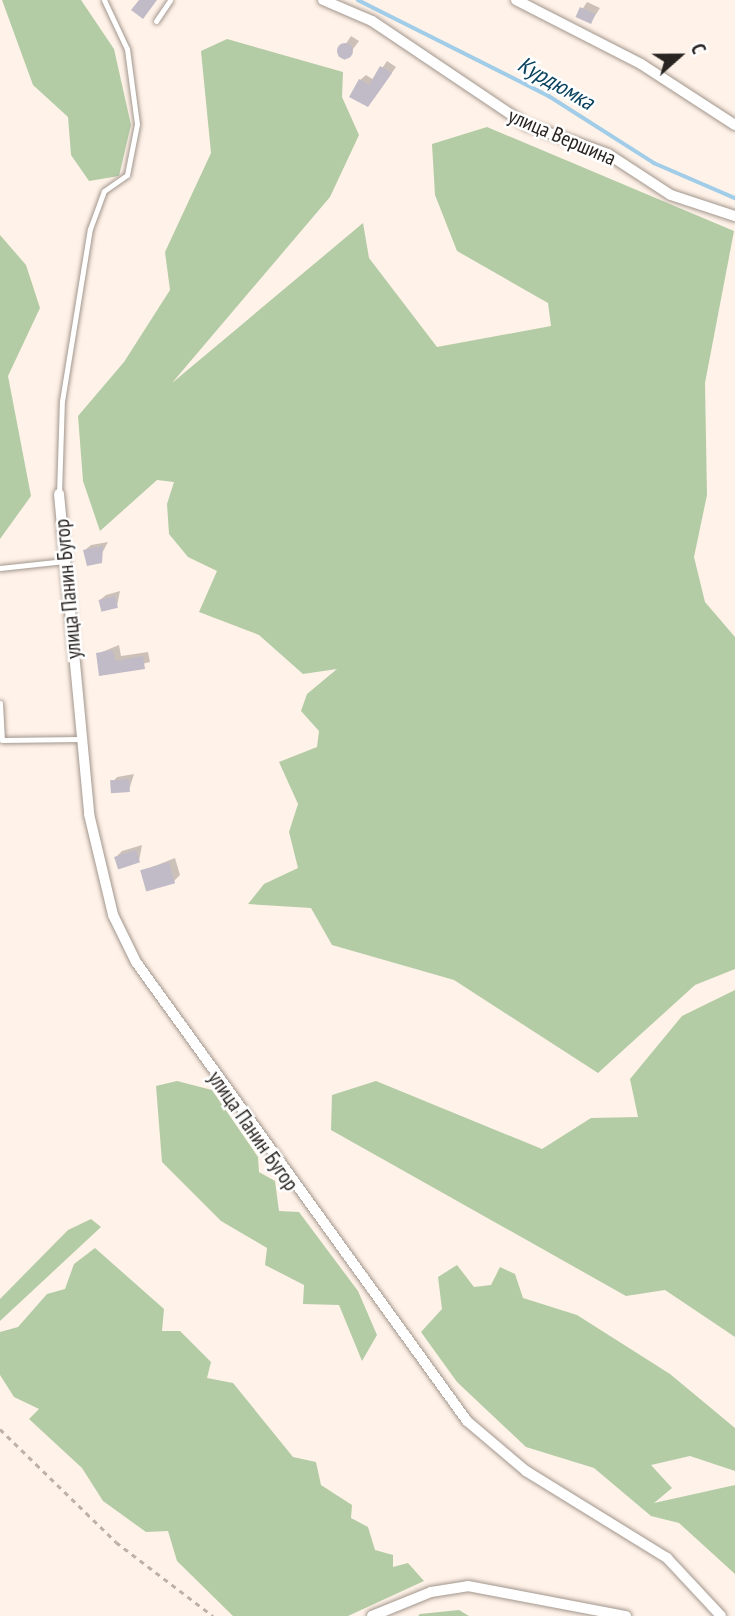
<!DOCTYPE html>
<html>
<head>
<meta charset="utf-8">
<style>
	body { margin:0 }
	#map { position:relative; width:735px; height:1616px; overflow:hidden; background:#fff2e8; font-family:"PT Sans Narrow",sans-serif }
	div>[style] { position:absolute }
	.forest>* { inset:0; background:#b3cca5 }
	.shadow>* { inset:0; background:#0003 }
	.stream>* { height:3.5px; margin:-1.75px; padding:0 1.75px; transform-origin:1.75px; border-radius:1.75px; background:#a1cde9 }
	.building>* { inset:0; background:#c1bbc8; transform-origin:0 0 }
	.round { border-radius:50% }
	.path>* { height:2.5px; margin-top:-1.25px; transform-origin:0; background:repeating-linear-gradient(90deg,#bdb2ab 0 5px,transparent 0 10px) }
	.roads { filter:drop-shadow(0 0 2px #a2968d) drop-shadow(0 0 2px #a2968d) }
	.service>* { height:5px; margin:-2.5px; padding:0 2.5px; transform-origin:2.5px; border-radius:2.5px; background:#fff }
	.minor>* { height:10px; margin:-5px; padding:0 5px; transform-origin:5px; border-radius:5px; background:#fff }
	span { translate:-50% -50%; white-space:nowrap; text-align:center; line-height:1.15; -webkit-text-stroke:5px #fff; paint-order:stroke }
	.street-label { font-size:21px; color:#292421 }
	.water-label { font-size:23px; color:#08425e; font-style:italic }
	.north { position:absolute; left:644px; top:21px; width:70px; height:70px; -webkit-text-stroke:5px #fff; paint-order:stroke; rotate:69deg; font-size:19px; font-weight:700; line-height:28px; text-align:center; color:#292421 }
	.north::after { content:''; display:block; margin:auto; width:24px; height:32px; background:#292421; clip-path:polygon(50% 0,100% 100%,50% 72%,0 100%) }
</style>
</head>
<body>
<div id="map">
	<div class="forest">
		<i style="clip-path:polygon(2px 0,81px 0,114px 49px,131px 125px,119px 176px,89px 181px,71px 155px,68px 117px,33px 85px)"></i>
		<i style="clip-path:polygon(227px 39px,343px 72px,342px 97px,359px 135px,330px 197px,172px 383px,363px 223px,369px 258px,437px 347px,551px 326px,548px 303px,457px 251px,435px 195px,432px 144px,487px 127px,734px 231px,705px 383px,707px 495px,694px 557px,705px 602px,735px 637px,735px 969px,695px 985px,598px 1073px,454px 980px,332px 945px,311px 908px,248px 904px,264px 884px,298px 868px,289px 832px,298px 804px,279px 762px,317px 747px,319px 731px,301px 711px,307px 694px,337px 669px,303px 674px,259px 635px,199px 612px,217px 571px,188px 557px,169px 534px,167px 504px,174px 482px,157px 480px,100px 531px,83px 481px,78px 416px,124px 362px,170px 290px,165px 252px,211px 153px,201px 51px)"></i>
		<i style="clip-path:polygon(0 235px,26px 265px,40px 308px,8px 376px,31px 496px,0 539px)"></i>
		<i style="clip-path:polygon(735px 990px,735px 1337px,665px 1290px,626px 1296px,331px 1130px,332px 1095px,376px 1081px,542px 1149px,591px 1118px,638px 1117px,630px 1079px,682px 1016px)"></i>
		<i style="clip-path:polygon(177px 1081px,212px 1090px,258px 1157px,259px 1172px,275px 1181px,279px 1211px,299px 1212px,358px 1291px,377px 1335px,362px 1361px,339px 1305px,303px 1304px,304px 1285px,265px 1265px,267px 1248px,221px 1221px,162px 1162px,156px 1086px)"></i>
		<i style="clip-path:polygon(91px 1219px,101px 1227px,0 1321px,0 1299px,68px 1230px)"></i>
		<i style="clip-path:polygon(95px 1248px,164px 1309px,162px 1331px,180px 1331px,211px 1362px,207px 1378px,233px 1383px,293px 1457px,316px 1462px,321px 1485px,352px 1505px,351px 1518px,368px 1527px,375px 1550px,393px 1555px,393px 1567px,408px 1563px,424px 1581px,348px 1616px,233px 1616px,177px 1561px,168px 1531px,146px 1532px,103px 1501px,82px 1468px,29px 1419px,39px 1409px,14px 1397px,0 1375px,0 1332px,18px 1327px,47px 1294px,65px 1289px,74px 1264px)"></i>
		<i style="clip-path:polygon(457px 1265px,474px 1287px,491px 1285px,500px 1267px,515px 1274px,523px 1298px,577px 1315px,670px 1374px,735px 1428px,735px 1471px,690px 1456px,651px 1465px,672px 1488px,654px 1503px,735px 1485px,735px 1574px,679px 1523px,651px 1516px,594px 1468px,526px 1447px,457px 1382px,421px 1332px,442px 1309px,438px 1277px)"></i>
		<i style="clip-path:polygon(459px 1610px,469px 1616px,418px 1616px,420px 1614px)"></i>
	</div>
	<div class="shadow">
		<i style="clip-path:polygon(587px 2px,600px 8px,591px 22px,578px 16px)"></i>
		<i style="clip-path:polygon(351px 36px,359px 41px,345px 60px,338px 56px)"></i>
		<i style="clip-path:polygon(387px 61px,396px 67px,373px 100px,360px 80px,366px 75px,374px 80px)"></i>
		<i style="clip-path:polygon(108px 542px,100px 557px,85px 550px,91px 545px)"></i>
		<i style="clip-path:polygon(120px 591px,117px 606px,100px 600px,106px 595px)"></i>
		<i style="clip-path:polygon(119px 645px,121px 656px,148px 652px,150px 662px,101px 674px,97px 654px)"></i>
		<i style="clip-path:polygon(134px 774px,129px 790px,112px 783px,117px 777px)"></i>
		<i style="clip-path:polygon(142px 845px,139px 861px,116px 857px,122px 851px)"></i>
		<i style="clip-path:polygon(175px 858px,180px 875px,174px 881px,142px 871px)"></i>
	</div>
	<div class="stream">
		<i style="left:358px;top:0;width:214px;rotate:26.7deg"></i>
		<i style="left:549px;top:96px;width:125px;rotate:32.5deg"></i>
		<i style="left:654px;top:163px;width:88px;rotate:23.4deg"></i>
	</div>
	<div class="building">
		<i style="clip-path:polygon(139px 0,157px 0,143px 19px,131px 10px)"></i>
		<i style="left:580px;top:7px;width:17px;height:11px;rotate:24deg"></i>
		<i class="round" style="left:337px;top:43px;width:16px;height:16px"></i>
		<i style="clip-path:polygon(380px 66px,392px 73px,368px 107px,349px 97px,359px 79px,369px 85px)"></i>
		<i style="clip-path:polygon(103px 546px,102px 563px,87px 566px,83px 550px)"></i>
		<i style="left:115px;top:596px;width:12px;height:17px;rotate:76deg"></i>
		<i style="clip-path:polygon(113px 650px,115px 661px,143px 656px,145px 669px,99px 676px,96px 653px)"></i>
		<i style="left:129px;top:779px;width:13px;height:19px;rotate:86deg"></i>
		<i style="left:136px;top:850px;width:13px;height:23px;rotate:72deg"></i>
		<i style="left:169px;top:862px;width:22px;height:30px;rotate:74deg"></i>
	</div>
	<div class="path">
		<i style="left:0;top:1429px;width:162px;rotate:44.2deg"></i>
		<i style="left:116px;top:1542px;width:122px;rotate:37.3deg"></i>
	</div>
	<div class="roads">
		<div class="service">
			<i style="left:156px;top:21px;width:25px;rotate:-56deg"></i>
			<i style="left:59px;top:494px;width:93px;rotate:-88.2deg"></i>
			<i style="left:62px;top:401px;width:174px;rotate:-80.8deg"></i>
			<i style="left:90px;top:229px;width:40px;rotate:-69.8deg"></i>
			<i style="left:104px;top:191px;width:28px;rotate:-35deg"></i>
			<i style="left:127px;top:175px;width:52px;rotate:-78.9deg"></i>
			<i style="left:137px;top:124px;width:76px;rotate:-97.6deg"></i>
			<i style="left:127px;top:49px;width:54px;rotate:-115.1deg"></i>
			<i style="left:0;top:568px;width:65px;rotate:-6.1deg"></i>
			<i style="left:0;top:703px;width:37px;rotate:87deg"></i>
			<i style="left:2px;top:740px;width:79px;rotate:-0.7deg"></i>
		</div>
		<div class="minor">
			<i style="left:323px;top:0;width:53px;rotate:23.2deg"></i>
			<i style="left:372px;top:21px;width:187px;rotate:33.9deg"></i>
			<i style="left:527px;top:125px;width:86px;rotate:19.7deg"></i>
			<i style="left:608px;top:154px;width:75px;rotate:33.1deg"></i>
			<i style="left:671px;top:195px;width:67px;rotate:18.2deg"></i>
			<i style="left:516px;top:0;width:140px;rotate:27.1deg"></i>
			<i style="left:641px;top:64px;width:112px;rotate:33deg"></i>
			<i style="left:59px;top:494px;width:321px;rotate:84.6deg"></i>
			<i style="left:89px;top:814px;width:104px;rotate:76.6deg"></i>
			<i style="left:113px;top:915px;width:52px;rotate:63.9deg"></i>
			<i style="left:136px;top:962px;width:566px;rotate:54.2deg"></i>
			<i style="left:467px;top:1421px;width:77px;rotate:40.3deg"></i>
			<i style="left:526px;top:1471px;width:166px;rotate:31.7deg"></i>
			<i style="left:667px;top:1558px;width:79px;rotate:47deg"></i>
			<i style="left:372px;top:1616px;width:64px;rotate:-22.1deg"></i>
			<i style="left:431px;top:1592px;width:37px;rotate:-9deg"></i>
			<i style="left:468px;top:1586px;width:161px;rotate:10.8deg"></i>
		</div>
	</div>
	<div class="street-label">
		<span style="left:562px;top:137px;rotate:23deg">улица Вершина</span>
		<span style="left:68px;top:589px;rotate:-95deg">улица Панин Бугор</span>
		<span style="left:253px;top:1131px;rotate:55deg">улица Панин Бугор</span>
	</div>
	<div class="water-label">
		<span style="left:556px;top:83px;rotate:30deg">Курдюмка</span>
	</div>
	<div class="north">С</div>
</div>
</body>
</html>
